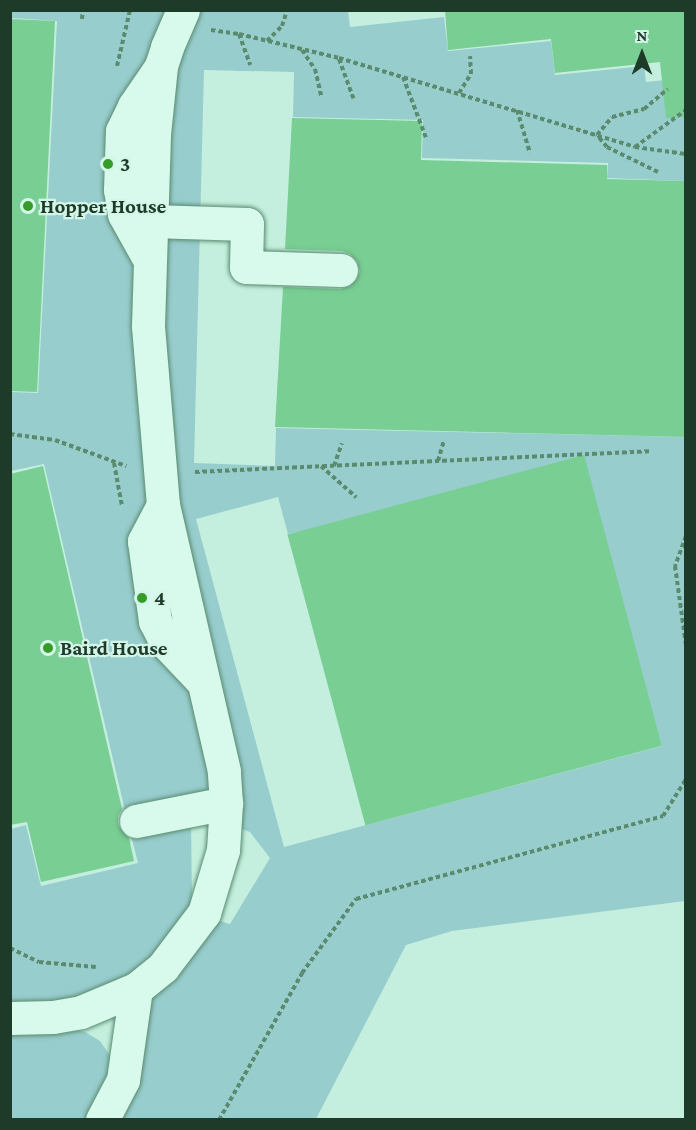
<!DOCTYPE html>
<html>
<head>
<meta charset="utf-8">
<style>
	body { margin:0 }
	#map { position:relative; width:696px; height:1130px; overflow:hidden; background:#c4efde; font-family:"Crimson Pro",serif }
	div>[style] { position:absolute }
	.green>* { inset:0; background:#98cdce }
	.building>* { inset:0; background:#79ce93; transform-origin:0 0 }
	.path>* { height:4px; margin-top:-2px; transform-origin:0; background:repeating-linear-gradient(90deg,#5a8b6f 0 4.5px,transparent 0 7.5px) }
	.roads { filter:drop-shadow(0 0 2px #5a8b6f) drop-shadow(0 0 2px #5a8b6f) }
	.minor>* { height:33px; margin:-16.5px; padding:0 16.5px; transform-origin:16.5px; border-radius:16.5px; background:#d8faec }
	.dots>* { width:16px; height:16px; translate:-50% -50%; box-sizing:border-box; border:3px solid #d4f6e9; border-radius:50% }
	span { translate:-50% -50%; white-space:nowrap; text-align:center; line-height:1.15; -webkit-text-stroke:4.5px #d4f6e9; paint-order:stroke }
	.poi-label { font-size:21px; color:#1e3a29; font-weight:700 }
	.left { translate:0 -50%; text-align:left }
	.frame { position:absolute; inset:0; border:12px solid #1e3a29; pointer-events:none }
	.north { position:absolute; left:612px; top:24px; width:60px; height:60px; -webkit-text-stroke:4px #d4f6e9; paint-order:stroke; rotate:0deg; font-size:16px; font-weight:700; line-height:24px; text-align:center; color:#1e3a29 }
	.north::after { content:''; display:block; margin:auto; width:21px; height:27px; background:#1e3a29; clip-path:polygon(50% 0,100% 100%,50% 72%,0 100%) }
</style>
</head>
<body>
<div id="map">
	<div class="green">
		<i style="clip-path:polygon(10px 11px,180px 11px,146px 260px,157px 469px,142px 540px,222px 794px,126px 815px,44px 464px,11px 471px,11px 392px,38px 393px,57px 21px,11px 18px)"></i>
		<i style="clip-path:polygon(evenodd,185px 11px,348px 11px,350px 27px,444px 17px,448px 51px,551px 41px,555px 75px,644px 66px,646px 82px,685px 78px,685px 181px,607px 178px,608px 163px,422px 158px,423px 120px,293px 117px,294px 72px,204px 70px,194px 463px,275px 466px,276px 428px,685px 437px,685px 901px,452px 931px,406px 945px,316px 1119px,109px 1120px,143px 993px,210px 918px,230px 924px,270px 858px,250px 832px,226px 823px,192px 634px,151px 259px,185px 11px,584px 470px,662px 746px,284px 847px,196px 519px,278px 497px,288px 534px,584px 470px)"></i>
		<i style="clip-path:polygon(191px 818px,192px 904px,178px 940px,108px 995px,11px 1010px,11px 829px,26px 825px,41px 886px,138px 863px,130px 831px)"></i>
		<i style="clip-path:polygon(10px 1026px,69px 1028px,85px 1032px,100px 1041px,111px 1057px,113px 1077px,97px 1119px,11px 1119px)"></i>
	</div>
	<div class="building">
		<i style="clip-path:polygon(445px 10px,686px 10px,686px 117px,666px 118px,660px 62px,555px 73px,551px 39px,448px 50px)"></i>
		<i style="clip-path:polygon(10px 19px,55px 21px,37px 392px,10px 391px)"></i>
		<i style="clip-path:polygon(292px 118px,422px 121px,421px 160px,607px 165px,607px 179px,686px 181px,686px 437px,275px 427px,283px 287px,341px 289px,350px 286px,357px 279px,360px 271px,357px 261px,350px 254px,342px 251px,285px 249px)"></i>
		<i style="left:584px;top:455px;width:301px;height:307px;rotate:75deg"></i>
		<i style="clip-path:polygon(43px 466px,122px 809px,118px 816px,118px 825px,129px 838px,134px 861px,41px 882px,27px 822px,10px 825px,10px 474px)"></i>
	</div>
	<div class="path">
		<i style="left:82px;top:19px;width:9px;rotate:-84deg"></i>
		<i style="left:211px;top:30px;width:28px;rotate:8deg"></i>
		<i style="left:239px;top:34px;width:103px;rotate:13.5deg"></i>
		<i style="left:339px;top:58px;width:309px;rotate:16.7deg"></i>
		<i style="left:635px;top:147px;width:51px;rotate:7.8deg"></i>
		<i style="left:239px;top:34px;width:33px;rotate:70deg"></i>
		<i style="left:267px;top:41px;width:21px;rotate:-45deg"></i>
		<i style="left:282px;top:26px;width:13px;rotate:-72deg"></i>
		<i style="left:302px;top:50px;width:23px;rotate:56deg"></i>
		<i style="left:315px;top:69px;width:28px;rotate:77deg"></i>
		<i style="left:339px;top:59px;width:44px;rotate:69.9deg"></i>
		<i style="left:117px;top:66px;width:57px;rotate:-76.9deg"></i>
		<i style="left:403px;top:77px;width:65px;rotate:69.3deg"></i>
		<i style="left:459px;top:93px;width:22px;rotate:-58deg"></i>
		<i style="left:471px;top:74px;width:18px;rotate:-93deg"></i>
		<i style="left:517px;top:110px;width:45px;rotate:73.2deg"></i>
		<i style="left:635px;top:147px;width:63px;rotate:-36deg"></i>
		<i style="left:658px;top:172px;width:57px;rotate:-153.9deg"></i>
		<i style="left:607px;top:147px;width:16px;rotate:-130deg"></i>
		<i style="left:597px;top:135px;width:23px;rotate:-50deg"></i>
		<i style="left:612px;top:117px;width:33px;rotate:-14deg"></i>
		<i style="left:644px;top:109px;width:31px;rotate:-40deg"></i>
		<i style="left:10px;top:434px;width:45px;rotate:7.6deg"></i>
		<i style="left:55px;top:440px;width:76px;rotate:20.1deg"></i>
		<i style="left:438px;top:461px;width:22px;rotate:-74deg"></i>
		<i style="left:114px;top:463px;width:44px;rotate:79.5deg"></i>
		<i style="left:321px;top:466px;width:47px;rotate:41.5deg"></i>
		<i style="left:334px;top:466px;width:24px;rotate:-71deg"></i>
		<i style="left:195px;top:472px;width:455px;rotate:-2.6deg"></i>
		<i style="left:686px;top:536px;width:32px;rotate:110deg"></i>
		<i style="left:675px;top:566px;width:80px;rotate:82.1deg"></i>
		<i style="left:10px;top:948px;width:32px;rotate:26deg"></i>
		<i style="left:39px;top:962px;width:57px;rotate:5deg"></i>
		<i style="left:219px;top:1120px;width:169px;rotate:-60.5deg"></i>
		<i style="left:302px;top:973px;width:92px;rotate:-53.9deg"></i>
		<i style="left:356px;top:899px;width:318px;rotate:-15.1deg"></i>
		<i style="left:663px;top:816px;width:44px;rotate:-58.1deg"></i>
	</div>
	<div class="roads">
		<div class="minor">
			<i style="left:151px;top:221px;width:96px;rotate:1.8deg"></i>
			<i style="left:247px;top:224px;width:43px;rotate:91.3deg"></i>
			<i style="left:246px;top:267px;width:95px;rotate:1.8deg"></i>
			<i style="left:149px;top:259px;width:51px;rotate:-119.1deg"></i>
			<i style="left:124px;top:214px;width:24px;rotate:-99deg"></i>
			<i style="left:120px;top:190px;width:59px;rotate:-88.1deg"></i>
			<i style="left:122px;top:131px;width:28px;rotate:-64deg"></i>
			<i style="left:134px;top:106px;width:46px;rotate:-55.6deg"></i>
			<i style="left:163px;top:505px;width:41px;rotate:117.8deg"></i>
			<i style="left:144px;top:541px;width:81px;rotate:82.2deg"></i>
			<i style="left:155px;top:621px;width:25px;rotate:63deg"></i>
			<i style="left:166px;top:643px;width:52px;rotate:46.5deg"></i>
			<i style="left:136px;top:821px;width:92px;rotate:-11.3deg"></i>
			<i style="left:10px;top:1018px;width:43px;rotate:-1.3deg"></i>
			<i style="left:53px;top:1017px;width:28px;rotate:-10deg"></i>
			<i style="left:81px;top:1012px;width:60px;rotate:-22.7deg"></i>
			<i style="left:136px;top:989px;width:35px;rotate:-39deg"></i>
			<i style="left:163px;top:967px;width:68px;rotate:-52.8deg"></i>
			<i style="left:204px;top:913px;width:66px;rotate:-73.2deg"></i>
			<i style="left:223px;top:850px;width:47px;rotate:-86.3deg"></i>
			<i style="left:226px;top:803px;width:32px;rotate:-94deg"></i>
			<i style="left:224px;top:771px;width:273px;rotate:-102.9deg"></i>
			<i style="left:163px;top:505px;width:180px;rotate:-94.8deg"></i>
			<i style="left:148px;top:326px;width:192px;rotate:-88.2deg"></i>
			<i style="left:154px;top:134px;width:68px;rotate:-84.1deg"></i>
			<i style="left:161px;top:66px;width:20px;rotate:-72deg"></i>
			<i style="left:167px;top:47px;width:40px;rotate:-66.6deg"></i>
			<i style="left:102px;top:1120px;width:45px;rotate:-62.3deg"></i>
			<i style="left:123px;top:1080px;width:92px;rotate:-81.9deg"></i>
		</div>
	</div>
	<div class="dots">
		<i style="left:108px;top:164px;background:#369b29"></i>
		<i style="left:28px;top:206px;background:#369b29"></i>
		<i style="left:142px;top:598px;background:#369b29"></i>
		<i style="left:48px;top:648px;background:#369b29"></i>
	</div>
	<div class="poi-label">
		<span class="left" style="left:120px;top:164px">3</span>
		<span class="left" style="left:40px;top:206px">Hopper House</span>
		<span class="left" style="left:154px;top:598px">4</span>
		<span class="left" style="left:60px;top:648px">Baird House</span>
	</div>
	<div class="frame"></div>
	<div class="north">N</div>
</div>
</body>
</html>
